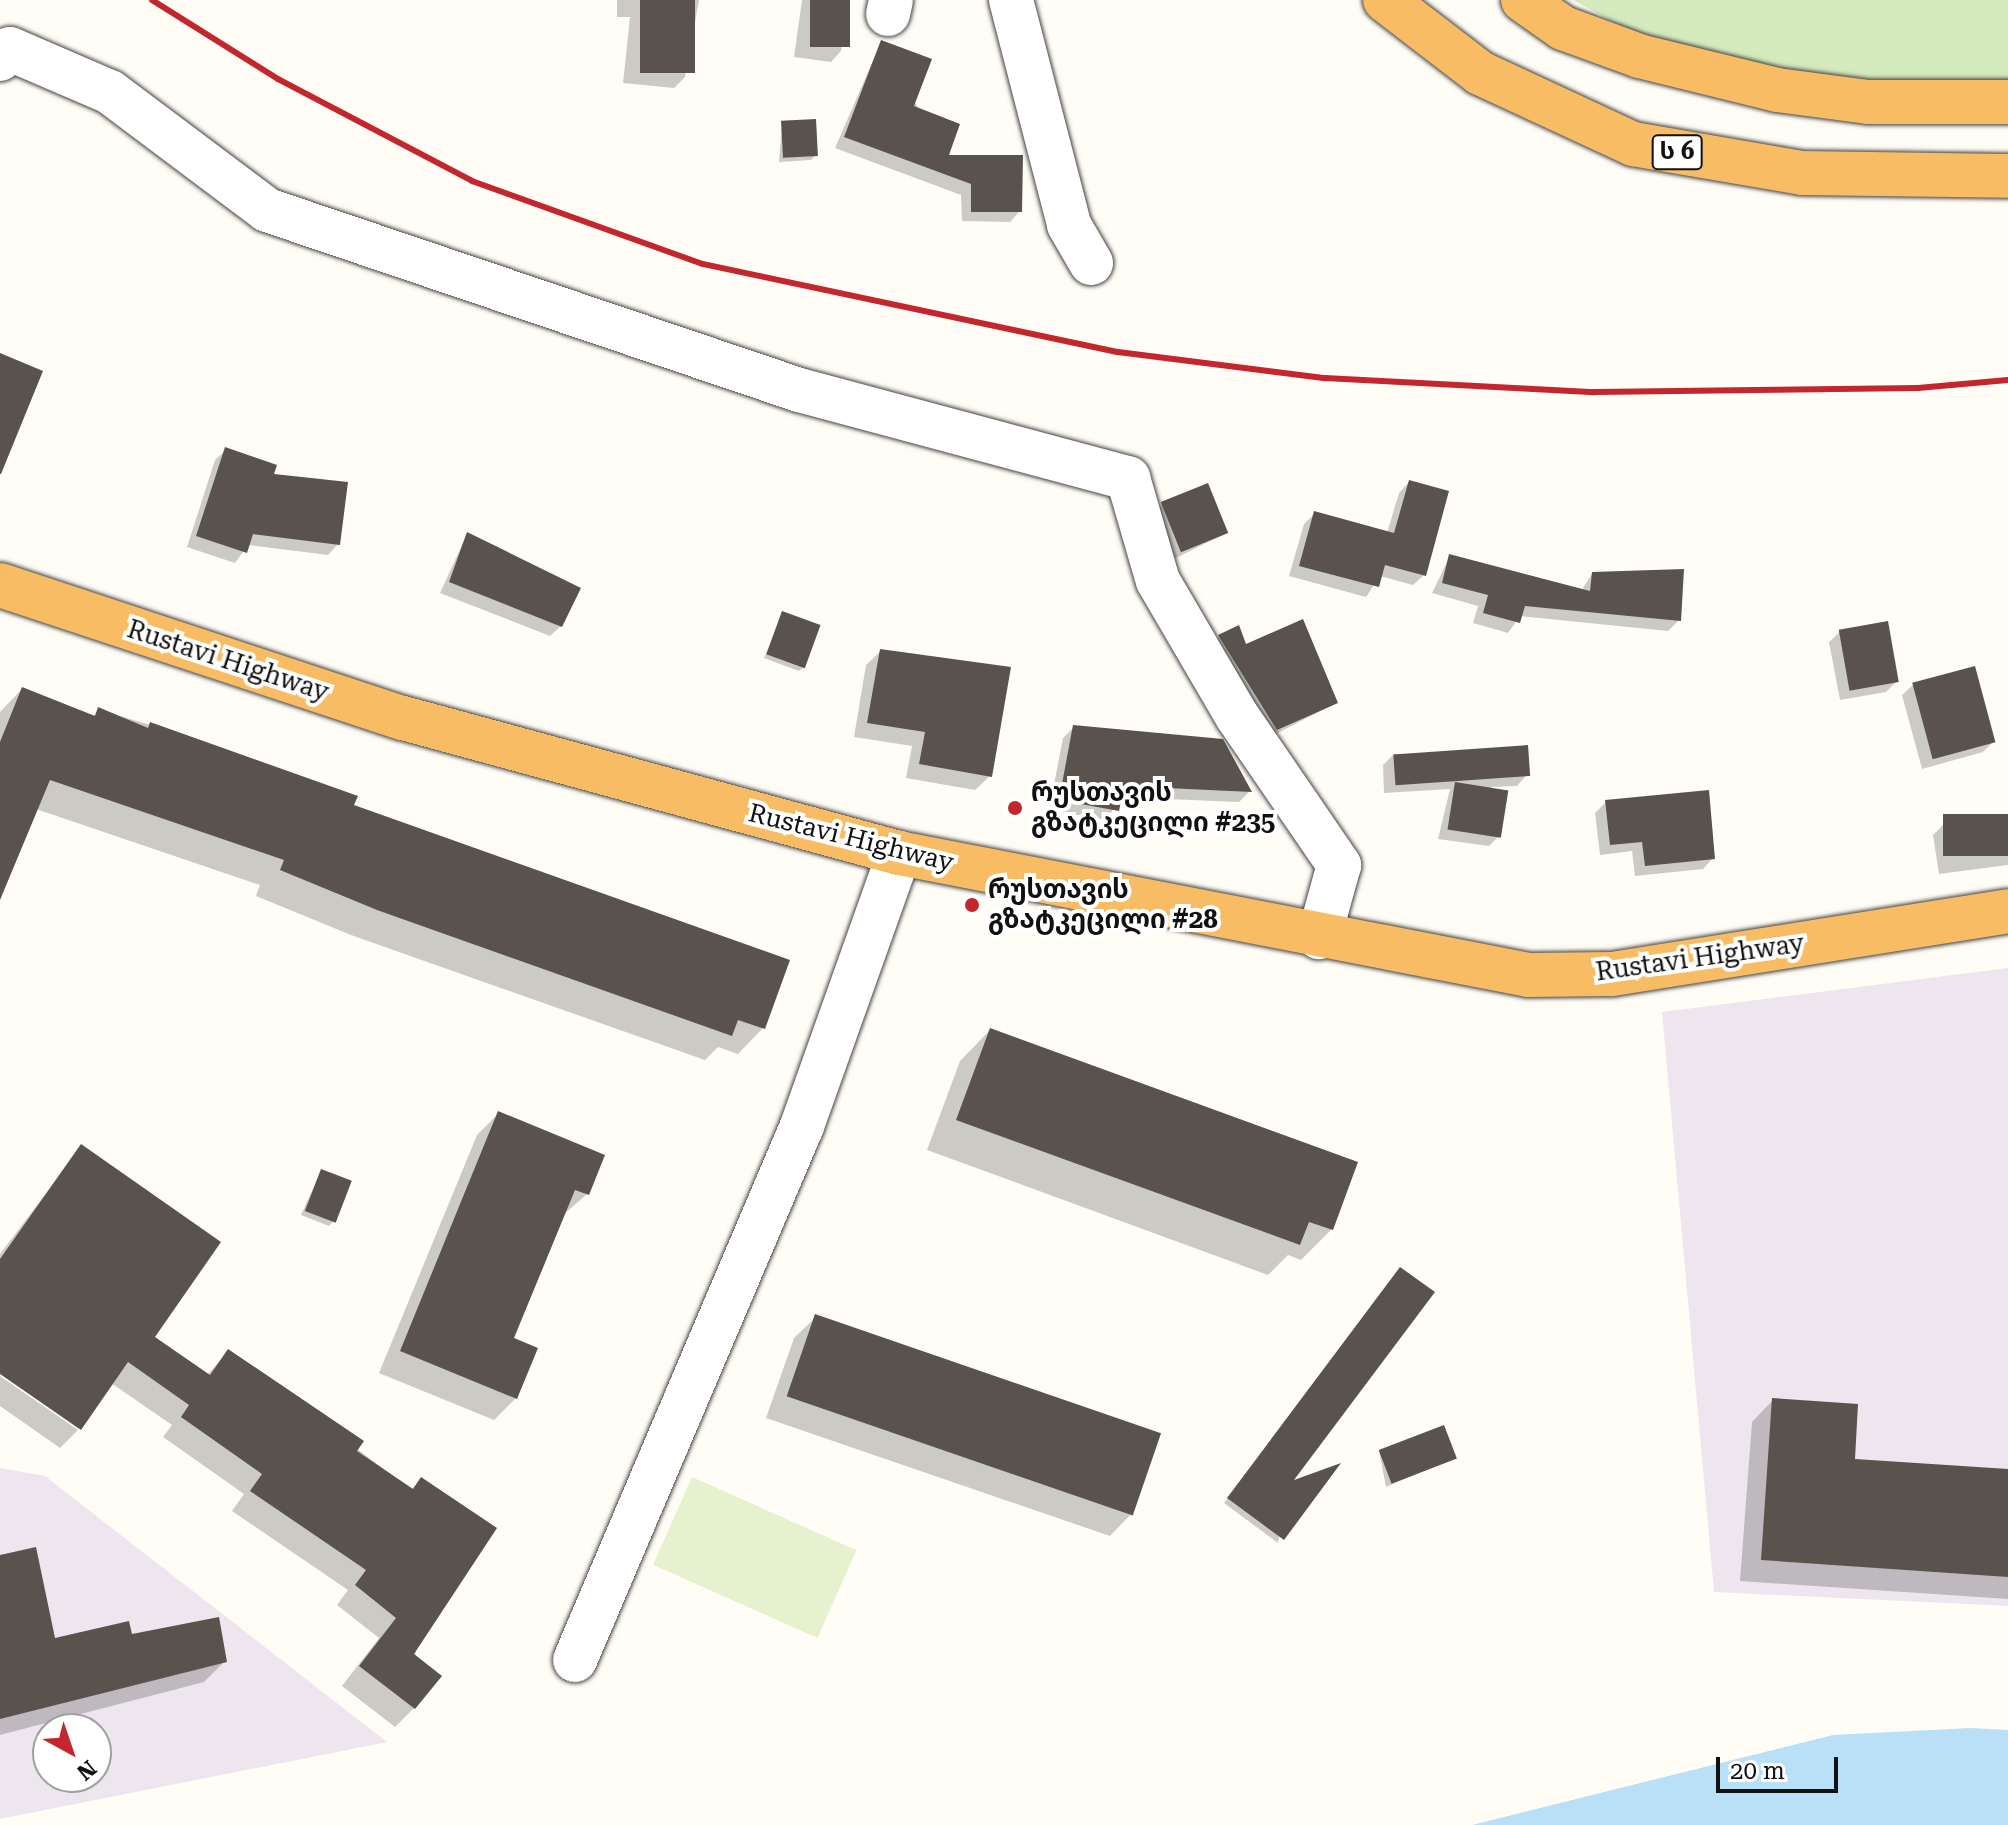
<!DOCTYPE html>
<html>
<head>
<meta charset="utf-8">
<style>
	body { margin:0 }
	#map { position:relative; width:2008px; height:1825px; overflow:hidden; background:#fffdf5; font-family:"Roboto Serif","Noto Sans Georgian",serif }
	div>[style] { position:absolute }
	.industrial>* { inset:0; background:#eee6ef }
	.green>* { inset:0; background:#d5ebbd }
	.pitch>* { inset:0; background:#e6f2cf; transform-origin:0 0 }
	.water>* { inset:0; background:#b9e0f7 }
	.shadow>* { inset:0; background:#0003 }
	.building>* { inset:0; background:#5a524d; transform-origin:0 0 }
	.roads { filter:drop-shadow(0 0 2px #444) drop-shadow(0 0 2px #444) }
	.minor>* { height:44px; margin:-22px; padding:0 22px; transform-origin:22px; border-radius:22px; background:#fff }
	.trunk>* { height:44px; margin:-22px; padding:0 22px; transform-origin:22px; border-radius:22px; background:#f7bc64 }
	.rail>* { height:6px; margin:-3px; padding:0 3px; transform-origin:3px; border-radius:3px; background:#c4262e }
	.dots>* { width:22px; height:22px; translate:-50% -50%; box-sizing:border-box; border:4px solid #fff; border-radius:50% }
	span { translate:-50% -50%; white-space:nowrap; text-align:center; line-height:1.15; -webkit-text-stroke:8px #fff; paint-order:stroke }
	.shield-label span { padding:2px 6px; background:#fff; border:2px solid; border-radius:6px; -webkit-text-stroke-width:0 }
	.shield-label { font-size:24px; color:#111; font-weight:700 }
	.street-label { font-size:26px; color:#111 }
	.poi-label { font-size:26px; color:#111; font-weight:700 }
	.left { translate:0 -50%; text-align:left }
	.north { position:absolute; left:32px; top:1713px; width:80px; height:80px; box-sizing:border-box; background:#fff; border:2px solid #a0a0a0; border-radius:50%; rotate:140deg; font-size:22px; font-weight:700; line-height:32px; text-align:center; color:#111 }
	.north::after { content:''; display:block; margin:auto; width:28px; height:36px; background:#c4262e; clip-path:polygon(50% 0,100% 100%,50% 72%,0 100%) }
	.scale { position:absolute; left:1716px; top:1757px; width:122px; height:36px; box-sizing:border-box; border:4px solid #111; border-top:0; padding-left:10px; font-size:24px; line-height:28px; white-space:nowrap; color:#111; -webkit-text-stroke:6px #fff; paint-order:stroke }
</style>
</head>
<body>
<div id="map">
	<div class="industrial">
		<i style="clip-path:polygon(2008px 968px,2008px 1606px,1714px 1592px,1662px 1012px)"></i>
		<i style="clip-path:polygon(evenodd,0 1468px,45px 1476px,387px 1742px,0 1819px,0 1468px,48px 1729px,96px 1729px,96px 1777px,48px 1777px,48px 1729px)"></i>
	</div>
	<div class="green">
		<i style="clip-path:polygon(1573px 0,2008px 0,2008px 87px,1838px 82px,1651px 42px)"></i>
	</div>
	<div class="pitch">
		<i style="left:692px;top:1477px;width:180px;height:96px;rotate:24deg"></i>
	</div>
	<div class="water">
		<i style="clip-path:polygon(1970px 1728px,2008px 1730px,2008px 1825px,1472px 1825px,1833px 1735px)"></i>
	</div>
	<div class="shadow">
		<i style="clip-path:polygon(617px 0,699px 0,685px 77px,674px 88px,623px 83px,630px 17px,617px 17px)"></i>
		<i style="clip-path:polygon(802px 0,848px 0,841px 51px,831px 62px,794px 57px)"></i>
		<i style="clip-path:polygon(881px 42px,946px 157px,1020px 211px,1010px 222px,962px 221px,961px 195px,835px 148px)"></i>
		<i style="clip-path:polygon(782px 123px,816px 155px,811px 160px,779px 162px)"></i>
		<i style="clip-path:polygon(226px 450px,271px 476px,338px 544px,328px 555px,248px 545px,235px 563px,187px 547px,215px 460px)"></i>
		<i style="clip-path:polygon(1409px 482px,1424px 575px,1413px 585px,1380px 576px,1366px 597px,1289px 576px,1304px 524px,1314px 514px,1387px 533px,1399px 493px)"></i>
		<i style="clip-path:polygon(1162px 504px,1226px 533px,1166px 563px,1152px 515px)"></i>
		<i style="clip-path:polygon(467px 534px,561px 626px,550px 636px,440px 593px)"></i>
		<i style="clip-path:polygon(1450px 556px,1581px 591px,1592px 574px,1679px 620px,1668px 631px,1520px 616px,1508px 633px,1473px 623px,1478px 606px,1432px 593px)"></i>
		<i style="clip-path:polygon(783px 614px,804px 667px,799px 671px,764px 658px)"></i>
		<i style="clip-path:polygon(1840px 632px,1897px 681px,1886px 692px,1840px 700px,1829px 642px)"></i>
		<i style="clip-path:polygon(1219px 636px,1245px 646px,1336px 703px,1266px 739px,1209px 647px)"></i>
		<i style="clip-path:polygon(881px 651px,990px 776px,975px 790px,906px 778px,912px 746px,854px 737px,866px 665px)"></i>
		<i style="clip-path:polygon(1913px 685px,1993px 742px,1983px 752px,1922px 769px,1902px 695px)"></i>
		<i style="clip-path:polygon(22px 689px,92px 717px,99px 710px,151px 725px,352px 807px,763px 1028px,738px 1054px,718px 1047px,705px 1060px,351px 935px,256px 896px,260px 885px,36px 809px,0 867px,0 712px)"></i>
		<i style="clip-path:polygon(1074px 727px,1221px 741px,1249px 792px,1239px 802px,1120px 797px,1107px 820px,1049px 810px,1063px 738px)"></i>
		<i style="clip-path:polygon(1394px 754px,1527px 775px,1517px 786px,1491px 787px,1499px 836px,1489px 846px,1438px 839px,1450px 789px,1384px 793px,1383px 765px)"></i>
		<i style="clip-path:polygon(1606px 802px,1713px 858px,1703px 869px,1635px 876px,1632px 851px,1600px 855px,1595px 813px)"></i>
		<i style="clip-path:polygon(2008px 816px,2008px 865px,1939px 874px,1933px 835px,1944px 824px)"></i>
		<i style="clip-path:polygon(990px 1030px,1332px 1229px,1301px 1260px,1288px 1255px,1268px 1275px,927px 1150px,960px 1061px)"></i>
		<i style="clip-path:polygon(499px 1113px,603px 1156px,587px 1194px,563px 1215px,512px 1339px,516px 1398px,494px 1420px,379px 1373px,477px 1135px)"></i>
		<i style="clip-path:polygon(81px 1147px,152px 1337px,207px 1375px,229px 1351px,411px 1490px,421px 1479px,414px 1708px,395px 1727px,342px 1686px,379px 1638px,337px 1605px,348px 1590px,232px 1511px,244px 1494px,163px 1437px,172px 1425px,111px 1383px,79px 1429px,0 1371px,0 1254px)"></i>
		<i style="clip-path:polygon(321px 1171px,333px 1222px,329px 1226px,301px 1215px)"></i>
		<i style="clip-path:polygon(1396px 1274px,1289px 1484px,1278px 1543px,1224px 1503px)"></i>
		<i style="clip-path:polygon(816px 1317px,1131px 1514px,1110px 1536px,766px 1418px,794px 1338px)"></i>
		<i style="clip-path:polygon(0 1376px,78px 1430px,60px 1448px,0 1406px)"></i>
		<i style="clip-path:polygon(1773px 1400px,1853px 1461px,2008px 1471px,2008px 1599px,1740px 1581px,1752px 1422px)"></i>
		<i style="clip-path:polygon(1379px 1451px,1454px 1458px,1386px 1487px)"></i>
		<i style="clip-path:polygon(0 1557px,54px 1640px,131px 1636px,225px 1661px,204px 1682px,0 1735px)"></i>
	</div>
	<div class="building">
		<i style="left:640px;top:0;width:55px;height:73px"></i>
		<i style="left:810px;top:0;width:40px;height:47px"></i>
		<i style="clip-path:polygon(881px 40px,932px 59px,914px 106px,960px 124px,949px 155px,1023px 155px,1022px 212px,971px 212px,971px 184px,844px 137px)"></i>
		<i style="left:816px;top:119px;width:37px;height:35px;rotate:87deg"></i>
		<i style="clip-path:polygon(0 353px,43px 371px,1px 474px,0 474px)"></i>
		<i style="clip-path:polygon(225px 447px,277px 465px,274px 474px,348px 482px,340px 545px,253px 534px,247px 553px,196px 536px)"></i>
		<i style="clip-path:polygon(1409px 480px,1449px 491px,1426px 576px,1385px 565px,1379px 587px,1299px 566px,1314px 511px,1394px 533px)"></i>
		<i style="left:1208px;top:483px;width:54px;height:51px;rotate:68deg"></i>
		<i style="clip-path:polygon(467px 532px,581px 588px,562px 627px,449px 582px)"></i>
		<i style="clip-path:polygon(1449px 554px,1590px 591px,1592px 572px,1684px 569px,1681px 621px,1525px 606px,1520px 623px,1483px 613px,1488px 595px,1442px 583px)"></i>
		<i style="left:782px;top:611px;width:41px;height:46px;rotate:20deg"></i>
		<i style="clip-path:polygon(1303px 619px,1338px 703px,1277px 730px,1218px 635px,1239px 625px,1246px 644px)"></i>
		<i style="left:1888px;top:621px;width:62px;height:50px;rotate:80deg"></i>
		<i style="clip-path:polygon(880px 649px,1011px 667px,992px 777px,919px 764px,925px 732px,867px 723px)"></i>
		<i style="left:1975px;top:666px;width:79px;height:65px;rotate:75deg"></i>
		<i style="clip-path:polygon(22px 687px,95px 716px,98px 707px,148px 728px,150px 722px,358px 796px,354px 805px,790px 960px,765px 1029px,738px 1020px,732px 1036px,377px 910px,280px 870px,284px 860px,50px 780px,0 900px,0 742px)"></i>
		<i style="clip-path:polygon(1073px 725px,1223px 739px,1252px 792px,1124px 786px,1119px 811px,1059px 800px)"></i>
		<i style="left:1528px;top:745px;width:31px;height:135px;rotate:86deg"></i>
		<i style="left:1455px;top:782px;width:54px;height:48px;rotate:9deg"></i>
		<i style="clip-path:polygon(1709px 790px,1715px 859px,1645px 866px,1642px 842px,1610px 845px,1605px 800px)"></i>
		<i style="left:2008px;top:814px;width:42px;height:65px;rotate:90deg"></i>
		<i style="clip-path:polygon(990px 1028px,1358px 1162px,1333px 1230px,1309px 1222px,1300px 1245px,956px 1120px)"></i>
		<i style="clip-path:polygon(498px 1111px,605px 1155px,589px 1195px,575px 1190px,514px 1338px,538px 1348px,517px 1399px,400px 1351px)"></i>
		<i style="clip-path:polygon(81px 1144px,221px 1242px,155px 1337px,210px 1375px,228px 1349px,364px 1441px,357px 1451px,413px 1489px,421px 1477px,497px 1528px,414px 1654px,442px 1676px,415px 1709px,359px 1666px,396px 1618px,355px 1585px,366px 1570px,250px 1491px,262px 1474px,181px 1417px,189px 1405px,128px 1362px,81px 1430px,0 1374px,0 1259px)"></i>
		<i style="left:321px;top:1169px;width:33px;height:45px;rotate:21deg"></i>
		<i style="clip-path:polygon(1400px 1267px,1435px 1292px,1294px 1480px,1341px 1463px,1284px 1540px,1227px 1498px)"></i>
		<i style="left:815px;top:1314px;width:366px;height:87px;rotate:19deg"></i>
		<i style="clip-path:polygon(1772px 1398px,1858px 1404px,1855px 1459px,2008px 1469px,2008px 1577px,1761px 1560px)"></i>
		<i style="left:1444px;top:1425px;width:36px;height:70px;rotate:69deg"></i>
		<i style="clip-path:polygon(36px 1547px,55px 1638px,129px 1621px,132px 1634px,219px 1617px,227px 1662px,0 1719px,0 1555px)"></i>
	</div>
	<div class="roads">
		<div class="minor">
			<i style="left:1011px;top:0;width:232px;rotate:75.5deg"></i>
			<i style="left:1069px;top:225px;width:44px;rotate:59.9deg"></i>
			<i style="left:888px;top:14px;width:14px;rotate:-78deg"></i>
			<i style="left:0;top:59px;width:14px;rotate:-45deg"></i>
			<i style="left:10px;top:49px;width:109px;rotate:23.3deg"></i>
			<i style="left:110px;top:92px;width:196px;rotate:36.9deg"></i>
			<i style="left:267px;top:210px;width:562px;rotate:18.69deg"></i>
			<i style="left:799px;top:390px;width:341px;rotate:15deg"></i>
			<i style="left:1128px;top:478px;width:107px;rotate:73.8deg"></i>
			<i style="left:1158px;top:581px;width:156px;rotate:59.7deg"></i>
			<i style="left:1237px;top:716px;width:181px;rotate:55.6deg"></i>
			<i style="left:1339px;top:865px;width:75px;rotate:105.5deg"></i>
			<i style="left:575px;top:1660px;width:580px;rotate:-66.97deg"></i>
			<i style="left:802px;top:1126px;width:290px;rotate:-70.4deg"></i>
		</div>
		<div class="trunk">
			<i style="left:1385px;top:0;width:120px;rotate:37.5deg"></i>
			<i style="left:1480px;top:73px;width:169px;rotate:24.9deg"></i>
			<i style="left:1633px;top:144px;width:171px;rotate:9.7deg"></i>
			<i style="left:1802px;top:173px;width:206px;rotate:0.8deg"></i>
			<i style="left:1523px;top:0;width:49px;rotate:35deg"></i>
			<i style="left:1563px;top:28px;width:81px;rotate:20.2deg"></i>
			<i style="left:1639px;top:56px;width:142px;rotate:13.8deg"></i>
			<i style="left:1777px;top:90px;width:92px;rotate:7.5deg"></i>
			<i style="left:1868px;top:102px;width:140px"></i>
			<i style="left:0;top:585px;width:424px;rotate:18.3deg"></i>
			<i style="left:403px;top:718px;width:514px;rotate:15.23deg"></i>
			<i style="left:899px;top:853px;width:642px;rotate:10.96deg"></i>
			<i style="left:1529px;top:975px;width:83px;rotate:-0.7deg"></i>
			<i style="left:1612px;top:974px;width:401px;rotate:-9deg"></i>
		</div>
	</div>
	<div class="rail">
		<i style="left:152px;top:0;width:149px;rotate:32.1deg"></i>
		<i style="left:278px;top:79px;width:219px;rotate:27.7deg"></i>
		<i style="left:472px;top:181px;width:245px;rotate:19.8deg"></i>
		<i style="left:703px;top:264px;width:424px;rotate:12deg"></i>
		<i style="left:1118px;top:352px;width:209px;rotate:7.2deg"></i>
		<i style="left:1325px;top:378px;width:270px;rotate:3deg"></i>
		<i style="left:1595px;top:392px;width:323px;rotate:-0.7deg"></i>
		<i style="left:1918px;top:388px;width:90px;rotate:-5.1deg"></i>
	</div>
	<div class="dots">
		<i style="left:1015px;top:808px;background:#c4262e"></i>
		<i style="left:972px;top:905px;background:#c4262e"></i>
	</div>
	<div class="shield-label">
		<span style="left:1677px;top:152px">ს 6</span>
	</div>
	<div class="street-label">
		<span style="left:228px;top:661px;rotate:18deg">Rustavi Highway</span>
		<span style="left:851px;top:838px;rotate:14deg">Rustavi Highway</span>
		<span style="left:1700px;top:958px;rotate:-8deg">Rustavi Highway</span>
	</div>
	<div class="poi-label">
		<span class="left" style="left:1031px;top:808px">რუსთავის<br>გზატკეცილი #235</span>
		<span class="left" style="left:988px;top:905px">რუსთავის<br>გზატკეცილი #28</span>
	</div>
	<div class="north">N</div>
	<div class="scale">20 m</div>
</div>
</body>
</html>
